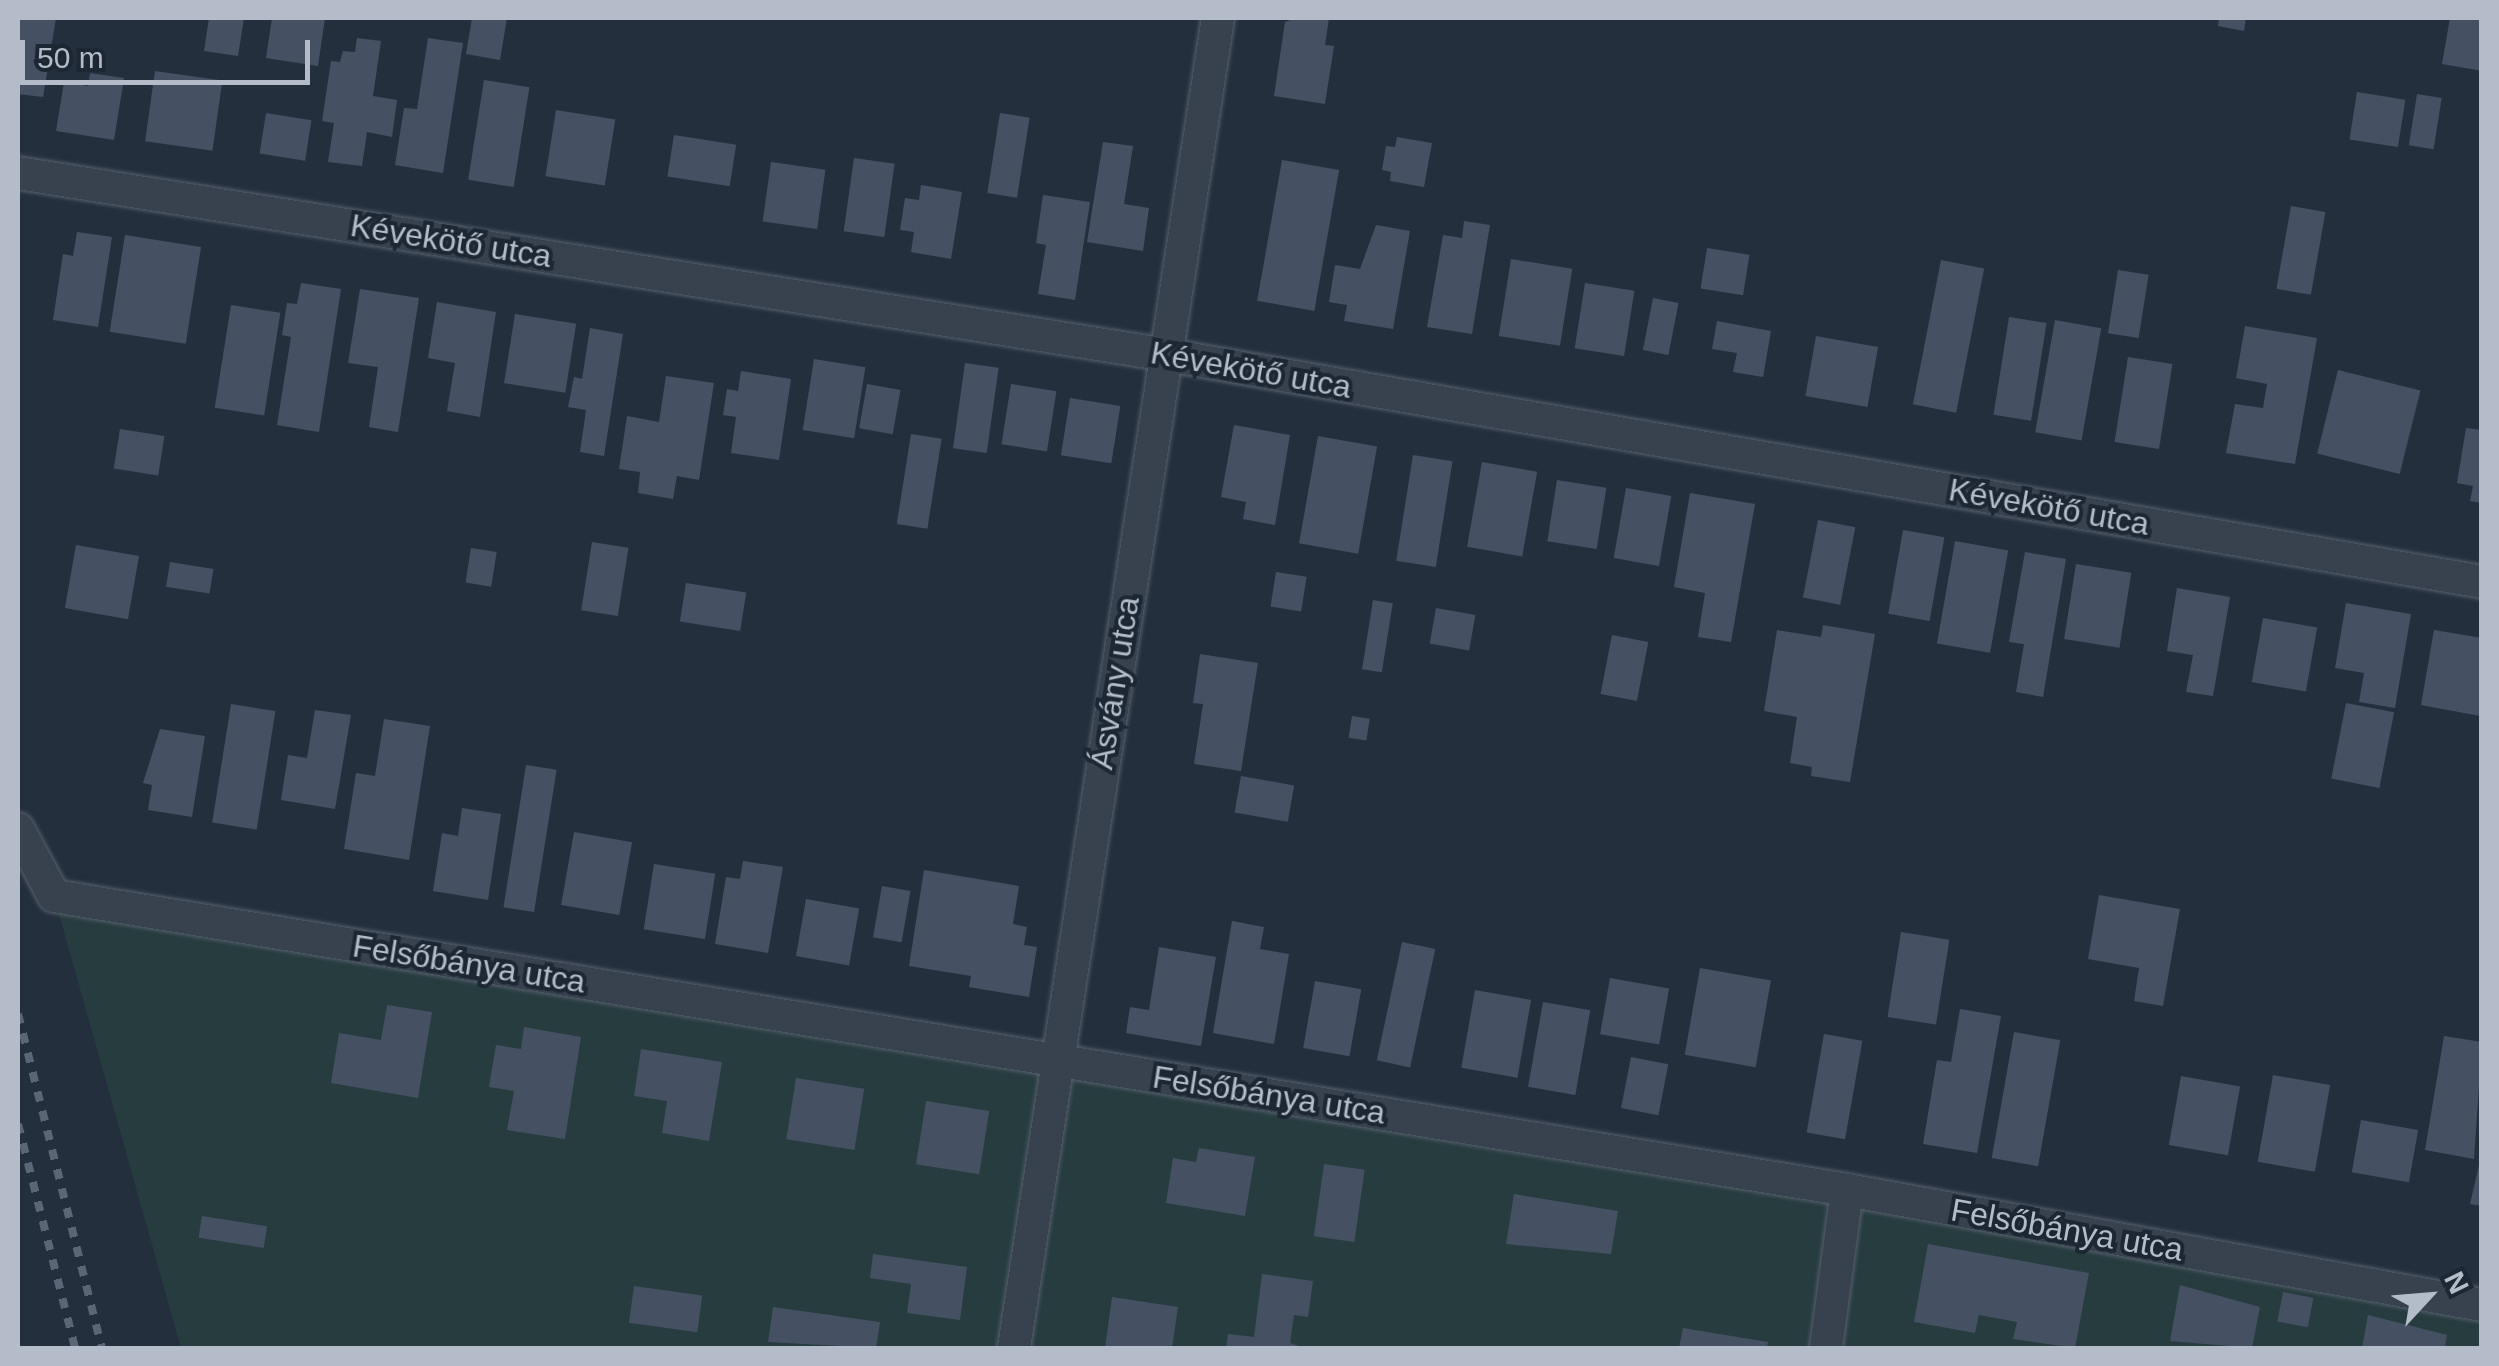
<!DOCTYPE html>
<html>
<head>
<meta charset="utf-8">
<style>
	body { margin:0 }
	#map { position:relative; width:2499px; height:1366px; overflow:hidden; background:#242f3e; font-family:Helvetica,sans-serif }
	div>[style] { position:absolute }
	.green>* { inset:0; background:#263c3f }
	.building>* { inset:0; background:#455162; transform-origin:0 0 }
	.roads { filter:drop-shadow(0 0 2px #565f6c) drop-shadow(0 0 2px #565f6c) }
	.minor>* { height:32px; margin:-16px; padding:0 16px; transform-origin:16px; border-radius:16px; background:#38414e }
	.rail>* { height:8px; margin-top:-4px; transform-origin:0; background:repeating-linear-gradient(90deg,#5a6575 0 10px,transparent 0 20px) }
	span { translate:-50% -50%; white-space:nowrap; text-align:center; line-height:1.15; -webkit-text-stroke:8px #1d2633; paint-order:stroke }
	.street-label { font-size:32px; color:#b4bcc9 }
	.frame { position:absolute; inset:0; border:20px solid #b4bcc9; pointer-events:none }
	.north { position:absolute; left:2379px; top:1246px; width:100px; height:100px; -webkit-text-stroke:8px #1d2633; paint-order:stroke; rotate:64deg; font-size:28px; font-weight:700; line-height:40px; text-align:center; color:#b4bcc9 }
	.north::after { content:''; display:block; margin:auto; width:35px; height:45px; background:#b4bcc9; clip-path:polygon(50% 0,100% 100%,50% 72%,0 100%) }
	.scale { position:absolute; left:20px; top:40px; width:290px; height:45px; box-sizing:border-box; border:5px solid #b4bcc9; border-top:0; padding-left:12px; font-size:30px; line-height:35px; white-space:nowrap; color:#b4bcc9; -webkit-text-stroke:8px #1d2633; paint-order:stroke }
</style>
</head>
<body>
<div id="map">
	<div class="green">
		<i style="clip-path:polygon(54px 896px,2481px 1305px,2481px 1348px,181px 1348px)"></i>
	</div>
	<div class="building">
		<i style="clip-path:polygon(23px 18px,56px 18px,43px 97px,18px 94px,18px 22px)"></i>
		<i style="clip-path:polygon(209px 18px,244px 18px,238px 56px,204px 51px)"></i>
		<i style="clip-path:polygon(272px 18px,325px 18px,318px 66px,266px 58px)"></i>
		<i style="clip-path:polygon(472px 18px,507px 18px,500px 60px,466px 54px)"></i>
		<i style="clip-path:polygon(1296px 18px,1329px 18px,1325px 45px,1334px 46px,1325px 104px,1274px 96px,1285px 22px)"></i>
		<i style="clip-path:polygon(2219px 18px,2246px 18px,2244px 31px,2218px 26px)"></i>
		<i style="clip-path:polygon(2450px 18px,2482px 18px,2482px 71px,2442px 64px)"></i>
		<i style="clip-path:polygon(357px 38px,381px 41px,373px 96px,397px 100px,392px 137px,367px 132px,362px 166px,328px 162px,334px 123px,322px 121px,331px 61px,340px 62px,343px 51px,355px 52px)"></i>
		<i style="clip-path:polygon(428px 38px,463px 43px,443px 173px,395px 165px,404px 108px,417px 109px)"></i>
		<i style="left:155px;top:71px;width:68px;height:71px;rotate:8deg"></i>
		<i style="clip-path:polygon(90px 73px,124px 78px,114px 140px,56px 131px,64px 82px,88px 86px)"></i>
		<i style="left:484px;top:80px;width:46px;height:101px;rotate:9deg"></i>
		<i style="left:2357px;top:92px;width:49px;height:48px;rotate:9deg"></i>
		<i style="left:2417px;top:94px;width:25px;height:52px;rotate:9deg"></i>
		<i style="left:556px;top:110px;width:60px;height:67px;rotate:9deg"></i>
		<i style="left:266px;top:113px;width:46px;height:41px;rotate:9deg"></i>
		<i style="left:1000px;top:113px;width:30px;height:81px;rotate:9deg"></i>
		<i style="left:674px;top:135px;width:63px;height:42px;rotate:9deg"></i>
		<i style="clip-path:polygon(1397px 137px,1432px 143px,1424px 187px,1390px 181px,1391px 172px,1382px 170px,1386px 146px,1395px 147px)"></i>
		<i style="clip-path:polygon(1103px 142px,1133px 146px,1124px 204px,1149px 208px,1143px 251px,1087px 242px)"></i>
		<i style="left:854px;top:158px;width:41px;height:74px;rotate:8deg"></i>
		<i style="left:1282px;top:160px;width:58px;height:143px;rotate:10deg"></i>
		<i style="left:771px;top:162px;width:55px;height:60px;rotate:8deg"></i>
		<i style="clip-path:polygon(921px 185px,962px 192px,951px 259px,911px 252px,914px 232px,900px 230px,905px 198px,919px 200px)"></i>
		<i style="clip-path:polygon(1043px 195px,1090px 202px,1075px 300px,1038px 294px,1046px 245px,1036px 243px)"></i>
		<i style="left:2291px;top:206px;width:35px;height:84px;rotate:10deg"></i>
		<i style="clip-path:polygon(1464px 221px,1490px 225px,1472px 334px,1427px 327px,1443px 235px,1462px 238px)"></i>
		<i style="clip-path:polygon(1376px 225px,1410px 231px,1393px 329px,1344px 321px,1347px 305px,1329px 302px,1335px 265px,1360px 269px)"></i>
		<i style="clip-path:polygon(77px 232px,112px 237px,98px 327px,53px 320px,63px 254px,73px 256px)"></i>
		<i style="left:125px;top:235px;width:77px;height:98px;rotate:9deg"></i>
		<i style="left:1707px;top:248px;width:43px;height:41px;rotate:9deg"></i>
		<i style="left:1511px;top:259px;width:62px;height:78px;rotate:9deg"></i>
		<i style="left:1941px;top:260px;width:44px;height:147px;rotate:11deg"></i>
		<i style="left:2118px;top:270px;width:31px;height:64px;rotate:9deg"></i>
		<i style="clip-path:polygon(301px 283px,341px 289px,319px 432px,277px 425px,291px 337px,282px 335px,287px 303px,297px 304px)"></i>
		<i style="left:1585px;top:283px;width:50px;height:66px;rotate:9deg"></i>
		<i style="clip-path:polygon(360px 289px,419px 298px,398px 432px,369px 427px,378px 367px,348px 363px)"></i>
		<i style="left:1653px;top:298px;width:26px;height:53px;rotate:11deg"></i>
		<i style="clip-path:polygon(437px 302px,496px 312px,480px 417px,447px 411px,455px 363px,428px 358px)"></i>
		<i style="left:231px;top:305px;width:50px;height:104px;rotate:9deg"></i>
		<i style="left:515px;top:314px;width:62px;height:70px;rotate:9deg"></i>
		<i style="left:2009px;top:317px;width:38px;height:99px;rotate:9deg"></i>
		<i style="left:2055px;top:320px;width:47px;height:114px;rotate:10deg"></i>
		<i style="clip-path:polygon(1717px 321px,1771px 331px,1763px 377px,1733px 372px,1737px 353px,1712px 349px)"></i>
		<i style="clip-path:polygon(2245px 326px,2317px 338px,2295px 464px,2226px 453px,2235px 404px,2263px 408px,2267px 384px,2236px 378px)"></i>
		<i style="clip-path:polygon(590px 328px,623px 334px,604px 456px,580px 452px,586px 410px,568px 407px,574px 377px,582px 379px)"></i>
		<i style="left:1816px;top:336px;width:63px;height:61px;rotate:10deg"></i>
		<i style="left:2128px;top:357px;width:45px;height:86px;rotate:9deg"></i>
		<i style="left:814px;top:359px;width:52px;height:72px;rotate:9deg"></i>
		<i style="left:965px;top:363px;width:34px;height:86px;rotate:8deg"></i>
		<i style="left:2338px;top:370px;width:85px;height:86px;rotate:14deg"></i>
		<i style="clip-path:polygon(741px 371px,791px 379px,779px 460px,731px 453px,736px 417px,723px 415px,727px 389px,738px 391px)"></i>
		<i style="clip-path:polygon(666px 376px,714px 383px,699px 480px,677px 476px,673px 499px,638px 493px,640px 472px,619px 469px,627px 416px,659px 422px)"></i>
		<i style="left:867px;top:384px;width:34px;height:45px;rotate:10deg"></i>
		<i style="left:1011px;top:384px;width:46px;height:61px;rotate:9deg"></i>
		<i style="left:1070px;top:398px;width:51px;height:58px;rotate:9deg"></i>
		<i style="clip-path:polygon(1234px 425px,1290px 435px,1275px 525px,1243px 519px,1246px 502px,1221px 497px)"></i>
		<i style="clip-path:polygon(2466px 428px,2482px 430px,2482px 503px,2470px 501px,2473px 486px,2457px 483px)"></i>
		<i style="left:120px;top:429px;width:45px;height:40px;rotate:9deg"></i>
		<i style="left:911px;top:434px;width:31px;height:91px;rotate:9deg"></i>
		<i style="left:1318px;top:436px;width:60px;height:109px;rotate:10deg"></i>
		<i style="left:1413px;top:455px;width:40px;height:107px;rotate:9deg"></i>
		<i style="left:1482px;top:462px;width:56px;height:86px;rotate:10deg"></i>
		<i style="left:1557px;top:480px;width:50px;height:62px;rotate:9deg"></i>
		<i style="left:1626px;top:488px;width:46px;height:71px;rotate:10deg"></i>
		<i style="clip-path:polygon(1690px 493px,1755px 504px,1731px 642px,1698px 637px,1705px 593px,1674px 587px)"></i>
		<i style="left:1818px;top:520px;width:38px;height:79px;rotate:11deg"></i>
		<i style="left:1903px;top:530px;width:42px;height:85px;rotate:10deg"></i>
		<i style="left:1955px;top:541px;width:54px;height:104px;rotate:10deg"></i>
		<i style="left:592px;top:542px;width:37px;height:69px;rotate:9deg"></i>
		<i style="left:76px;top:545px;width:64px;height:64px;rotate:10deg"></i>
		<i style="left:471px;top:548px;width:26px;height:35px;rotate:9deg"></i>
		<i style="clip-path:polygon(2025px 552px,2066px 559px,2043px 697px,2016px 692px,2024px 644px,2009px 642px)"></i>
		<i style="left:170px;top:562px;width:44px;height:25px;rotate:9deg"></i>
		<i style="left:2076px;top:564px;width:56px;height:76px;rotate:9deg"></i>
		<i style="left:1276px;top:572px;width:31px;height:35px;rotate:9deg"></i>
		<i style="left:686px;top:583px;width:61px;height:39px;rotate:9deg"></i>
		<i style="clip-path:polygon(2177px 588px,2230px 597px,2213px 696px,2186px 692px,2193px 655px,2167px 651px)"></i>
		<i style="left:1373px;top:600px;width:20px;height:70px;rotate:9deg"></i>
		<i style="clip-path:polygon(2346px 603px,2411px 614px,2395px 708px,2359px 702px,2364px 673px,2335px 668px)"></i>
		<i style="left:1436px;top:608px;width:40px;height:36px;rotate:10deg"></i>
		<i style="left:2263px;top:618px;width:55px;height:65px;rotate:10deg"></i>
		<i style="clip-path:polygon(1823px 625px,1875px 634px,1850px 782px,1811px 776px,1812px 767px,1790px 763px,1797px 717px,1764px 711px,1777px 630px,1821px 637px)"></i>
		<i style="clip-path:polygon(2434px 630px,2482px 638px,2480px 716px,2421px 705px)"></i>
		<i style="left:1612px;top:635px;width:37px;height:60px;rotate:11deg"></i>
		<i style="clip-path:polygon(1200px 654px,1258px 663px,1241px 771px,1194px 764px,1203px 704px,1193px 703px)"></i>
		<i style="left:2346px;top:703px;width:49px;height:77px;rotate:11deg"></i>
		<i style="left:231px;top:704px;width:45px;height:120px;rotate:9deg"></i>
		<i style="clip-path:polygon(315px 710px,351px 715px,335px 809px,281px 800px,288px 755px,307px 758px)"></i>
		<i style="left:1352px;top:716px;width:18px;height:22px;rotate:9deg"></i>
		<i style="clip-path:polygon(384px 719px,430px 726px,409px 860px,344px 849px,356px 773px,375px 776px)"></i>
		<i style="clip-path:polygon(160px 729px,205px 736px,192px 817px,148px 810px,152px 785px,143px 783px)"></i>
		<i style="left:526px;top:765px;width:31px;height:144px;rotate:9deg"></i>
		<i style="left:1241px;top:776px;width:54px;height:37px;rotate:10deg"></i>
		<i style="clip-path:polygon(462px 808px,501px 814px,488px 900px,433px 891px,442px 833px,458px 836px)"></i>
		<i style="left:574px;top:832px;width:59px;height:74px;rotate:10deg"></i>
		<i style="clip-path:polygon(743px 861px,783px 867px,768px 953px,715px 944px,726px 877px,740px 879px)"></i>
		<i style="left:654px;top:864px;width:62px;height:66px;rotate:9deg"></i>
		<i style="clip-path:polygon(924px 870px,1019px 886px,1013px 924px,1027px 927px,1024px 945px,1037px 947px,1029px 997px,969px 987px,971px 976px,909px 966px)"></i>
		<i style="left:882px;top:886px;width:29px;height:52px;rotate:10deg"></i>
		<i style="clip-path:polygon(2099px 895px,2180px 909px,2163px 1006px,2134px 1001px,2139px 968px,2088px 959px)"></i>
		<i style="left:806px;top:899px;width:54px;height:58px;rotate:10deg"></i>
		<i style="clip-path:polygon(1232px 921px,1264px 927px,1260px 949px,1289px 954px,1274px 1044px,1213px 1033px)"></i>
		<i style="left:1901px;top:932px;width:49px;height:86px;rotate:9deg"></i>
		<i style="left:1402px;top:942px;width:34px;height:121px;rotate:12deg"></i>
		<i style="clip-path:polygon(1159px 947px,1216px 957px,1201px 1046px,1126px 1033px,1130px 1007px,1149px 1010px)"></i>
		<i style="left:1700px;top:968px;width:72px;height:88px;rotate:10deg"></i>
		<i style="left:1610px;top:978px;width:60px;height:57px;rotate:10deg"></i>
		<i style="left:1315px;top:981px;width:47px;height:68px;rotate:10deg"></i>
		<i style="left:1475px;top:990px;width:57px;height:79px;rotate:10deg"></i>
		<i style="left:1543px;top:1002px;width:48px;height:86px;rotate:10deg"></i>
		<i style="clip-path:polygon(387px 1005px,432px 1012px,418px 1098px,331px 1083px,339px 1033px,381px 1040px)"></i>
		<i style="clip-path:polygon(1960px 1009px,2001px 1016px,1977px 1153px,1923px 1144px,1937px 1060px,1951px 1062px)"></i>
		<i style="clip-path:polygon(524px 1027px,581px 1037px,565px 1139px,507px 1130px,514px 1091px,489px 1087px,496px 1045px,521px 1049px)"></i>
		<i style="left:2014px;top:1032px;width:47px;height:128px;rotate:10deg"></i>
		<i style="left:1824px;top:1034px;width:39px;height:100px;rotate:10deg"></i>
		<i style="clip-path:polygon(2444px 1036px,2482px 1042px,2474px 1159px,2425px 1150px)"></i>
		<i style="clip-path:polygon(641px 1049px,722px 1062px,709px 1141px,662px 1133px,667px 1101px,634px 1096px)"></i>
		<i style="left:1631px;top:1057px;width:38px;height:52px;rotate:11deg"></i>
		<i style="left:2273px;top:1075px;width:58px;height:88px;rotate:10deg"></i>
		<i style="left:2181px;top:1076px;width:60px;height:70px;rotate:10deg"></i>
		<i style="left:796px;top:1078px;width:69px;height:62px;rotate:9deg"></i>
		<i style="left:926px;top:1101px;width:64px;height:64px;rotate:9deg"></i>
		<i style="left:2361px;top:1120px;width:58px;height:53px;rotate:10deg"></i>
		<i style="clip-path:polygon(1199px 1148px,1255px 1157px,1245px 1216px,1166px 1203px,1173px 1158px,1196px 1162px)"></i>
		<i style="clip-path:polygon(2482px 1152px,2482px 1206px,2470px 1204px)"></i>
		<i style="left:1324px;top:1164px;width:41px;height:73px;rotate:8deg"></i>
		<i style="clip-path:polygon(1514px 1194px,1618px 1211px,1611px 1254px,1506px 1244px)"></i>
		<i style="left:202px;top:1216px;width:66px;height:22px;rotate:9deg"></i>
		<i style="clip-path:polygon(1928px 1244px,2089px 1273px,2075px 1348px,2013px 1339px,2017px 1322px,1979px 1315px,1975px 1333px,1914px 1322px)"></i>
		<i style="clip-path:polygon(873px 1254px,967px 1267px,960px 1320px,907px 1313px,911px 1284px,870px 1278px)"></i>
		<i style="clip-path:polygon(1262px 1274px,1313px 1281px,1308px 1317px,1294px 1315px,1290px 1343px,1305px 1348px,1226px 1348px,1228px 1334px,1254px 1337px)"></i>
		<i style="clip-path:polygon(2180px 1285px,2260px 1307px,2252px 1348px,2170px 1341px)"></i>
		<i style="left:634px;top:1286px;width:69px;height:37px;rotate:8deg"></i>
		<i style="left:2283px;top:1292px;width:31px;height:30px;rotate:11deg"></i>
		<i style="clip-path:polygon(1112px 1297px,1178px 1307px,1172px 1348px,1105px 1348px)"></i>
		<i style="clip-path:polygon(773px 1307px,880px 1322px,876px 1348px,768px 1342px)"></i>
		<i style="clip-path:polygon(2368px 1315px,2447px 1335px,2445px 1348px,2362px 1348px)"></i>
		<i style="clip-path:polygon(1683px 1328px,1768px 1342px,1767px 1348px,1679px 1348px)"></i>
	</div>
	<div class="roads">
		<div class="minor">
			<i style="left:18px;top:173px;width:1163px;rotate:9deg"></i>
			<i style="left:1167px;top:355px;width:1334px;rotate:9.79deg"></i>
			<i style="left:18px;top:829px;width:76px;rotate:61.8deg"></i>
			<i style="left:54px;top:896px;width:1817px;rotate:9.31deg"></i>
			<i style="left:1847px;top:1190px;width:645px;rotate:10.27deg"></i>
			<i style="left:1014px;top:1348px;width:1346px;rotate:-81.28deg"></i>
			<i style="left:1826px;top:1348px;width:159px;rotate:-82.4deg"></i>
		</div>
	</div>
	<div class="rail">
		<i style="left:18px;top:1014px;width:344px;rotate:75.9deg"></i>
		<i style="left:18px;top:1124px;width:231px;rotate:75.7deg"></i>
	</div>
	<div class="street-label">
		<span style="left:451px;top:241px;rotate:9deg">Kévekötő utca</span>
		<span style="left:1251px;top:370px;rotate:10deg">Kévekötő utca</span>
		<span style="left:2049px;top:507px;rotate:10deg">Kévekötő utca</span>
		<span style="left:1115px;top:683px;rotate:-81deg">Ásvány utca</span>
		<span style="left:469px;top:964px;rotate:9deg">Felsőbánya utca</span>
		<span style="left:1269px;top:1095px;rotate:9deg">Felsőbánya utca</span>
		<span style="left:2067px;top:1230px;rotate:10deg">Felsőbánya utca</span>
	</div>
	<div class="frame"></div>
	<div class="north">N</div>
	<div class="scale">50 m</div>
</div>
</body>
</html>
